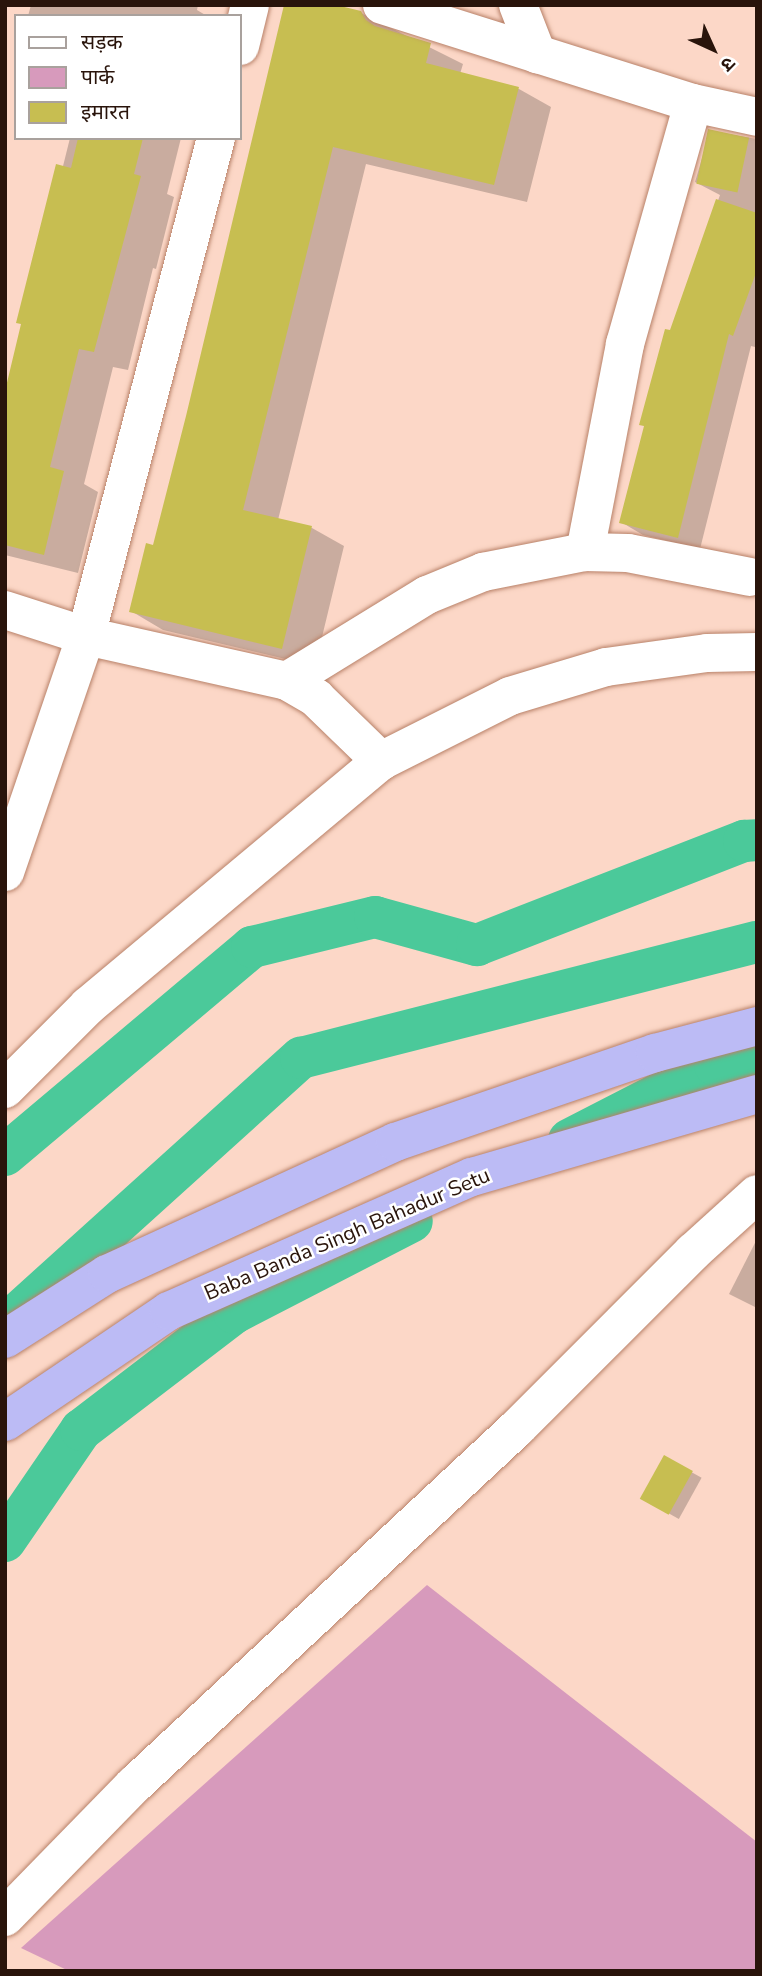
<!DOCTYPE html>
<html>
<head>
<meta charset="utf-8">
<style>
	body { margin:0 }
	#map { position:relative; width:762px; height:1976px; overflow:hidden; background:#fcd7c7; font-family:"Nunito Sans","Noto Sans Devanagari",sans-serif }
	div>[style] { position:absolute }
	.green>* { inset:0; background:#d79abc }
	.shadow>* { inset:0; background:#0003; transform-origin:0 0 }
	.canal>* { height:42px; margin:-21px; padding:0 21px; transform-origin:21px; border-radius:21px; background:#4bc99a }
	.building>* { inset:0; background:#c7be51; transform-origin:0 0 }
	.roads { filter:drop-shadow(0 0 2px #b88168) drop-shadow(0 0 2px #b88168) }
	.minor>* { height:38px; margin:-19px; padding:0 19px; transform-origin:19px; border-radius:19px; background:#fff }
	.highway>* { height:38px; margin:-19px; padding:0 19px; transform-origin:19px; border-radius:19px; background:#bcbbf5 }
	span { translate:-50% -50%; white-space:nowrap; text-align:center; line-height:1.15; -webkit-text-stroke:5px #fff; paint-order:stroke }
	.street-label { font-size:21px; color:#29140b }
	.frame { position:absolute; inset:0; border:7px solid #29140b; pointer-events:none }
	.legend { position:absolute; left:14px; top:14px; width:228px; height:126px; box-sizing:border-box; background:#fff; border:2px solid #a9a19d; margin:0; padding:9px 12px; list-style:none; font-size:21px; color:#29140b }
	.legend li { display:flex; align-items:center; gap:14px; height:35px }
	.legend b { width:35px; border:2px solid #a9a19d }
	.north { position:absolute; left:678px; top:14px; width:70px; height:70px; -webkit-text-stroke:5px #fff; paint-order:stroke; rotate:135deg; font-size:19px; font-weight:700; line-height:28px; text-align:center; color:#29140b }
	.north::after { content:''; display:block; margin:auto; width:24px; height:32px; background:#29140b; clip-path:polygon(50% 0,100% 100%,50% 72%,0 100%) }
</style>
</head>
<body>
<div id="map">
	<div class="green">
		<i style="clip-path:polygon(427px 1585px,757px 1842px,757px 1971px,69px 1971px,21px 1948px)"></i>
	</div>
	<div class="shadow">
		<i style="clip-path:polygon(31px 5px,198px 5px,197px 10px,207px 16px,28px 16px)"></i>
		<i style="clip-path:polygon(361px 13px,463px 64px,460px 74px,519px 89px,551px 107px,527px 202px,366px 164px,278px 520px,312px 528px,344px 546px,315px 666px,163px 630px,131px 611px)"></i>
		<i style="clip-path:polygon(710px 131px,757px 139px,757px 343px,755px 347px,751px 346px,700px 549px,643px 535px,621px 522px,671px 332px,720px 195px,695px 182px)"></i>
		<i style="clip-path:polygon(70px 138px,181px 138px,167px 194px,174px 197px,156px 269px,153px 268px,128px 370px,113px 367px,84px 484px,98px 492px,78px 573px,5px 555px,5px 399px)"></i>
		<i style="clip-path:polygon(757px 1239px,757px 1308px,729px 1294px)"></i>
		<i style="left:664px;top:1457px;width:43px;height:47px;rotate:29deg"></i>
	</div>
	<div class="canal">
		<i style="left:569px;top:1140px;width:164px;rotate:-27.2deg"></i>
		<i style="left:715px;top:1065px;width:43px;rotate:-10.8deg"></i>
		<i style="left:5px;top:1155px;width:323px;rotate:-40.1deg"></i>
		<i style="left:252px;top:947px;width:127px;rotate:-13.7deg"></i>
		<i style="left:375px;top:917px;width:106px;rotate:15.4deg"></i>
		<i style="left:477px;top:945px;width:287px;rotate:-21.3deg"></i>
		<i style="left:744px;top:841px;width:13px;rotate:-4deg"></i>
		<i style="left:5px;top:1325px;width:399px;rotate:-42.1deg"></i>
		<i style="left:301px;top:1058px;width:471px;rotate:-14.3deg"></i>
		<i style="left:5px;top:1541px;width:135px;rotate:-55.6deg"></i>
		<i style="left:81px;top:1430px;width:193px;rotate:-37.4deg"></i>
		<i style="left:234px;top:1313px;width:200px;rotate:-27.3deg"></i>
	</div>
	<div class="building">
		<i style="clip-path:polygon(284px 5px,336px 5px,361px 11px,366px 20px,375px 26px,431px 43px,426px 63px,519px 87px,494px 185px,333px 147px,243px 510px,312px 526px,282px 649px,129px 612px,146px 543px,153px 545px,186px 416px)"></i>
		<i style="left:708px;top:129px;width:42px;height:56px;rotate:12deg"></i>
		<i style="clip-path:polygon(78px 138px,143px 138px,134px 174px,141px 176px,94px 352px,79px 349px,50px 467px,64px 471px,44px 555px,5px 545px,5px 391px,21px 324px,16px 323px,56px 164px,71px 168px)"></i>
		<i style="clip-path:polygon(716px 199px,757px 213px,757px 270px,733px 336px,729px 334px,678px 538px,619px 523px,644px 426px,639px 425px,665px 329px,670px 330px)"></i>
		<i style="left:664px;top:1455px;width:33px;height:50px;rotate:29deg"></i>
	</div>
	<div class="roads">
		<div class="minor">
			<i style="left:382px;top:5px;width:326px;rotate:17.5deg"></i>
			<i style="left:693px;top:103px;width:66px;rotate:12.3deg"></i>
			<i style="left:518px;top:5px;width:53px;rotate:68.8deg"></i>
			<i style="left:240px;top:46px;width:42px;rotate:-76.3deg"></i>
			<i style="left:585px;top:552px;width:212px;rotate:-79.1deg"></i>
			<i style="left:625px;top:344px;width:250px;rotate:-74.2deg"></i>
			<i style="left:5px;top:610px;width:85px;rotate:17.8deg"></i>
			<i style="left:86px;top:636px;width:206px;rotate:12.6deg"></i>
			<i style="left:287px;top:681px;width:34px;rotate:30deg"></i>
			<i style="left:316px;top:698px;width:91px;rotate:44.1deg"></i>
			<i style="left:287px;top:681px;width:164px;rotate:-31.6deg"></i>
			<i style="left:427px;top:595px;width:61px;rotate:-22.3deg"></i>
			<i style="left:483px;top:572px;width:104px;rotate:-11.1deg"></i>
			<i style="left:585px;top:552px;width:43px;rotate:1.3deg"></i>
			<i style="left:628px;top:553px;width:124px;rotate:11.1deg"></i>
			<i style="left:5px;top:872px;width:250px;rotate:-71.1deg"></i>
			<i style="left:86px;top:636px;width:515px;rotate:-75.37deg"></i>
			<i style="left:5px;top:1089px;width:117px;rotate:-45deg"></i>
			<i style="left:88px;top:1006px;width:382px;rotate:-39.9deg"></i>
			<i style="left:381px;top:761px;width:144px;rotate:-26.7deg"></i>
			<i style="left:510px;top:696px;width:100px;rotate:-16.8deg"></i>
			<i style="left:606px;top:667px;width:102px;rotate:-7.9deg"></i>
			<i style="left:707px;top:653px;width:50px;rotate:-1.1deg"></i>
			<i style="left:5px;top:1917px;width:185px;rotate:-45.7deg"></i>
			<i style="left:134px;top:1785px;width:524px;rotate:-42.99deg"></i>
			<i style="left:517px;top:1428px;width:249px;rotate:-45deg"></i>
			<i style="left:693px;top:1252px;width:86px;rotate:-42.2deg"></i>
		</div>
		<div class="highway">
			<i style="left:5px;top:1339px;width:121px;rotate:-32.5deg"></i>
			<i style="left:107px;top:1274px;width:317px;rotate:-24.6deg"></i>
			<i style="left:395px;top:1142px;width:275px;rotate:-18.9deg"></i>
			<i style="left:655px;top:1053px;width:106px;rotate:-14.8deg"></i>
			<i style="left:5px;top:1422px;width:198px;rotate:-34.1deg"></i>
			<i style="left:169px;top:1311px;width:331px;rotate:-23.9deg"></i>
			<i style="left:472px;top:1177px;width:297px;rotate:-16.2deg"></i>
		</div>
	</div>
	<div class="street-label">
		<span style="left:347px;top:1234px;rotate:-23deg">Baba Banda Singh Bahadur Setu</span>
	</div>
	<div class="frame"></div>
	<ul class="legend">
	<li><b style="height:9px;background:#fff"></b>सड़क</li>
	<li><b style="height:19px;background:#d79abc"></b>पार्क</li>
	<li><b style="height:19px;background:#c7be51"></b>इमारत</li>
	</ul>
	<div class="north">उ</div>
</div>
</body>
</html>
